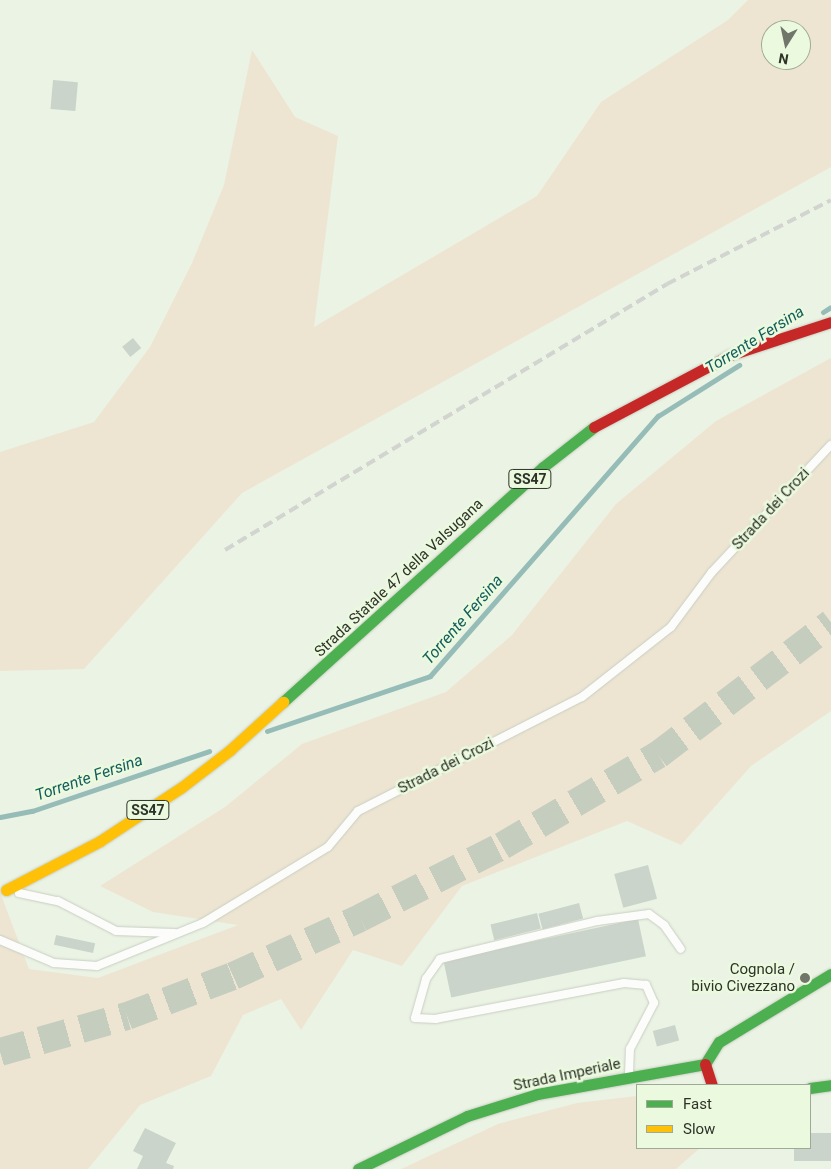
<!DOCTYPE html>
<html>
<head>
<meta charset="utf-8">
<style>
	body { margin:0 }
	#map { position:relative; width:831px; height:1169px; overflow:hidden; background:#ebf3e4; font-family:Roboto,sans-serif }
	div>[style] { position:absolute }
	.green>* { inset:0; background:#ede5d2 }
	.stream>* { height:5px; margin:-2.5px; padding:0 2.5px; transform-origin:2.5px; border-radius:2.5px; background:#95bcb7 }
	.building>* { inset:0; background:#cbd4ca; transform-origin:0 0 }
	.highway-tunnel>* { height:28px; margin-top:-14px; transform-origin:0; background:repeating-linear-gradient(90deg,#c5cdbf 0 28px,transparent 0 42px) }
	.roads { filter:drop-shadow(0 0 1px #c8cec2) drop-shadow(0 0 1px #c8cec2) }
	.lane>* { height:8px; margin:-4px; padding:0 4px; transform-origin:4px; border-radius:4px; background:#fcfdfb }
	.fast>* { height:11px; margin:-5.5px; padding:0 5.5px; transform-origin:5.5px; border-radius:5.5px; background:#4caf50 }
	.slow>* { height:11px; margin:-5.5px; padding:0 5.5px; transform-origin:5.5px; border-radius:5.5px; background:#ffc107 }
	.jam>* { height:11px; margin:-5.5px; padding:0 5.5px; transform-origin:5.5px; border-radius:5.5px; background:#c62828 }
	.rail>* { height:4px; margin-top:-2px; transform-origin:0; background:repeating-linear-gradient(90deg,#d2d4d0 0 10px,transparent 0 15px) }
	.dots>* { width:14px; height:14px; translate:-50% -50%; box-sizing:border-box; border:2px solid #ebf9de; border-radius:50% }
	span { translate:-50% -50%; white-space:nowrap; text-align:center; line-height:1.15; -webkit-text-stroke:5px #ebf9de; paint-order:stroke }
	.shield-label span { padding:1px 4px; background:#ebf9de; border:1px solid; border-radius:4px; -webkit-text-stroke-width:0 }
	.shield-label { font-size:14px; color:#2e3329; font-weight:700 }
	.street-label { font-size:15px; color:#2e3329 }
	.poi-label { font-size:15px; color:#2e3329 }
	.right { translate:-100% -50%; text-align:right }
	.water-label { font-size:16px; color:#135e5d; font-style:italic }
	.legend { position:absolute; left:636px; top:1084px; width:175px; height:65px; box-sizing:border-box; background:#ebf9de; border:1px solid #9faa96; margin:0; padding:6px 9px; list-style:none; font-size:15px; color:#2e3329 }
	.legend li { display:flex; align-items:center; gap:10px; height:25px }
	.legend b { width:25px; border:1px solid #9faa96 }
	.north { position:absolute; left:761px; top:20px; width:50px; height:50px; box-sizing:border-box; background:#ebf9de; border:1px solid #9faa96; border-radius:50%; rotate:190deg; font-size:14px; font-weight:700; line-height:20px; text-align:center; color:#2e3329 }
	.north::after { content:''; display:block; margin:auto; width:18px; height:22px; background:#70766a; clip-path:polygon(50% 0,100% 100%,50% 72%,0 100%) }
</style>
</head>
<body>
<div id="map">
	<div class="green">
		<i style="clip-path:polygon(evenodd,748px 0,831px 0,831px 167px,242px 493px,84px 669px,0 671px,0 452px,94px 422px,150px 347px,192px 263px,224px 185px,252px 50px,295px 117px,338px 136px,314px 327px,537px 196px,601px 102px,728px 20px,748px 0,771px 30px,801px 30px,801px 60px,771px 60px,771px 30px)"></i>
		<i style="clip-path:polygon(831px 358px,831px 711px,751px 766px,681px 845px,627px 821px,462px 886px,402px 966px,353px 950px,301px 1030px,281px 999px,243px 1015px,211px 1076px,140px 1105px,88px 1169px,0 1169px,0 892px,29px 969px,98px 978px,238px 925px,153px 912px,100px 886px,225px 807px,302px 744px,446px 692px,512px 635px,616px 504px,716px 421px)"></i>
		<i style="clip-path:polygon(637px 1096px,637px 1148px,700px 1148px,676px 1169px,401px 1169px,498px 1124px,577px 1103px)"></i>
	</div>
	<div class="stream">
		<i style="left:823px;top:312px;width:9px;rotate:-32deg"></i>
		<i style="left:267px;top:731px;width:172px;rotate:-18.6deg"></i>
		<i style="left:430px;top:676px;width:346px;rotate:-48.8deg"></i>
		<i style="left:658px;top:416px;width:96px;rotate:-32.2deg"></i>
		<i style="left:0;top:817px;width:33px;rotate:-11deg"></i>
		<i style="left:32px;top:811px;width:187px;rotate:-18.7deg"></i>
	</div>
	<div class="building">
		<i style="left:53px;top:80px;width:25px;height:29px;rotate:5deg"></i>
		<i style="left:133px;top:338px;width:13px;height:14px;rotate:51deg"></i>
		<i style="left:648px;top:865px;width:35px;height:35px;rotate:75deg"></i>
		<i style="left:579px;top:903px;width:16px;height:42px;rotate:75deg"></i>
		<i style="left:537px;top:913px;width:16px;height:48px;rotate:76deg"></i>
		<i style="left:638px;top:919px;width:38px;height:199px;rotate:78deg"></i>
		<i style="left:56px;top:935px;width:40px;height:10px;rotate:12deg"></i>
		<i style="left:675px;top:1025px;width:16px;height:23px;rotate:75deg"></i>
		<i style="clip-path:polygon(145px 1128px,176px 1143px,166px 1163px,174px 1166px,173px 1169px,137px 1169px,143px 1156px,133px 1151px)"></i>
		<i style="clip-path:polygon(810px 1133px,831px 1133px,831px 1161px,794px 1161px,794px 1148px,810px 1148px)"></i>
	</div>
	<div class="highway-tunnel">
		<i style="left:0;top:1052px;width:132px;rotate:-15.8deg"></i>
		<i style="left:127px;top:1016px;width:113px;rotate:-20.7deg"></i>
		<i style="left:233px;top:976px;width:140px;rotate:-24.5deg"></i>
		<i style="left:360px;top:918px;width:159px;rotate:-26.9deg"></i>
		<i style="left:502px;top:846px;width:181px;rotate:-30.3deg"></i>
		<i style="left:658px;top:755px;width:218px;rotate:-37.3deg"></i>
	</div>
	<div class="roads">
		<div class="lane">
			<i style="left:19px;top:893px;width:40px;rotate:12deg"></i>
			<i style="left:58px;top:901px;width:65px;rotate:27.3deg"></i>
			<i style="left:116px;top:931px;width:58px;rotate:2deg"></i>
			<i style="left:0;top:940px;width:59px;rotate:23.1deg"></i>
			<i style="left:54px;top:963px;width:43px;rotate:4deg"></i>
			<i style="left:97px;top:966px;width:114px;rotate:-22.1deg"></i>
			<i style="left:203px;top:923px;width:146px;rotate:-31.3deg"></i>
			<i style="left:328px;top:847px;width:47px;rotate:-50.2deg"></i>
			<i style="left:358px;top:811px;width:251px;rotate:-27deg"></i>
			<i style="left:582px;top:697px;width:113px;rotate:-38.2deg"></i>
			<i style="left:671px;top:627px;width:69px;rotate:-53.3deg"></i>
			<i style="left:712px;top:572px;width:174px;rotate:-46.9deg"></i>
			<i style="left:629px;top:1075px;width:26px;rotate:-88deg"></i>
			<i style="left:630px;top:1049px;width:52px;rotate:-62.4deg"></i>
			<i style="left:654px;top:1003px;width:20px;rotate:-114deg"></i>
			<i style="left:646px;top:985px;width:22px;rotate:-175deg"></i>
			<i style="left:624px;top:983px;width:191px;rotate:169.2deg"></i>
			<i style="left:436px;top:1019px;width:21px;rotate:-177deg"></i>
			<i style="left:415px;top:1018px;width:41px;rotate:-74.2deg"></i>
			<i style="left:426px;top:979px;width:24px;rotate:-55deg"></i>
			<i style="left:440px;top:959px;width:162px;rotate:-13.6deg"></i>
			<i style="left:597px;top:921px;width:52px;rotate:-7.7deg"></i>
			<i style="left:649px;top:914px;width:19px;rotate:36deg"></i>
			<i style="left:664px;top:925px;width:29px;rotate:55deg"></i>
		</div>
		<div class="fast">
			<i style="left:283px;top:702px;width:350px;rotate:-42.1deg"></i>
			<i style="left:543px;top:467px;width:65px;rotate:-38.1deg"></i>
			<i style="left:705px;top:1064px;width:26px;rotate:-58deg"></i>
			<i style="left:719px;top:1042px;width:131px;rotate:-31.3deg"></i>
			<i style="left:810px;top:1088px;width:21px;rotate:-8deg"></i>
			<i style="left:358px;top:1169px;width:121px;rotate:-25.9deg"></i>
			<i style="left:467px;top:1116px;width:73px;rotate:-17.4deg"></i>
			<i style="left:537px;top:1094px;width:171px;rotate:-10.1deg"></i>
		</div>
		<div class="slow">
			<i style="left:6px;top:890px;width:106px;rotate:-27.5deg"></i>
			<i style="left:100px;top:841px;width:98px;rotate:-33.4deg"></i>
			<i style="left:182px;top:787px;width:61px;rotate:-37.6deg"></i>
			<i style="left:230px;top:750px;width:72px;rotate:-42.2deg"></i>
		</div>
		<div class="jam">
			<i style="left:594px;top:427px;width:154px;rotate:-27.9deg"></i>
			<i style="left:730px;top:355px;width:106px;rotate:-18.1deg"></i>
			<i style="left:705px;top:1064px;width:22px;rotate:72deg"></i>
		</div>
	</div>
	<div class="rail">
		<i style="left:225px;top:550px;width:516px;rotate:-31.04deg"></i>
		<i style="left:667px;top:284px;width:184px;rotate:-27.1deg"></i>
	</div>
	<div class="dots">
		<i style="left:805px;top:978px;background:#70766a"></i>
	</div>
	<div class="shield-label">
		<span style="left:530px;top:479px">SS47</span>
		<span style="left:148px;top:810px">SS47</span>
	</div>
	<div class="street-label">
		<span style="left:771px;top:509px;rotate:-47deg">Strada dei Crozi</span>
		<span style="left:399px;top:578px;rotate:-43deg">Strada Statale 47 della Valsugana</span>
		<span style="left:446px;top:766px;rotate:-27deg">Strada dei Crozi</span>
		<span style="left:567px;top:1075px;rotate:-12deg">Strada Imperiale</span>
	</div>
	<div class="poi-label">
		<span class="right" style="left:795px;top:978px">Cognola /<br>bivio Civezzano</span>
	</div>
	<div class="water-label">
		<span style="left:755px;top:340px;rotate:-32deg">Torrente Fersina</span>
		<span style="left:463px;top:620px;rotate:-49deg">Torrente Fersina</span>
		<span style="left:89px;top:778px;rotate:-19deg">Torrente Fersina</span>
	</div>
	<ul class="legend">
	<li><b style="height:6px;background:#4caf50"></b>Fast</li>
	<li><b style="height:6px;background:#ffc107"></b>Slow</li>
	</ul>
	<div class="north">N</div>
</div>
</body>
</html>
